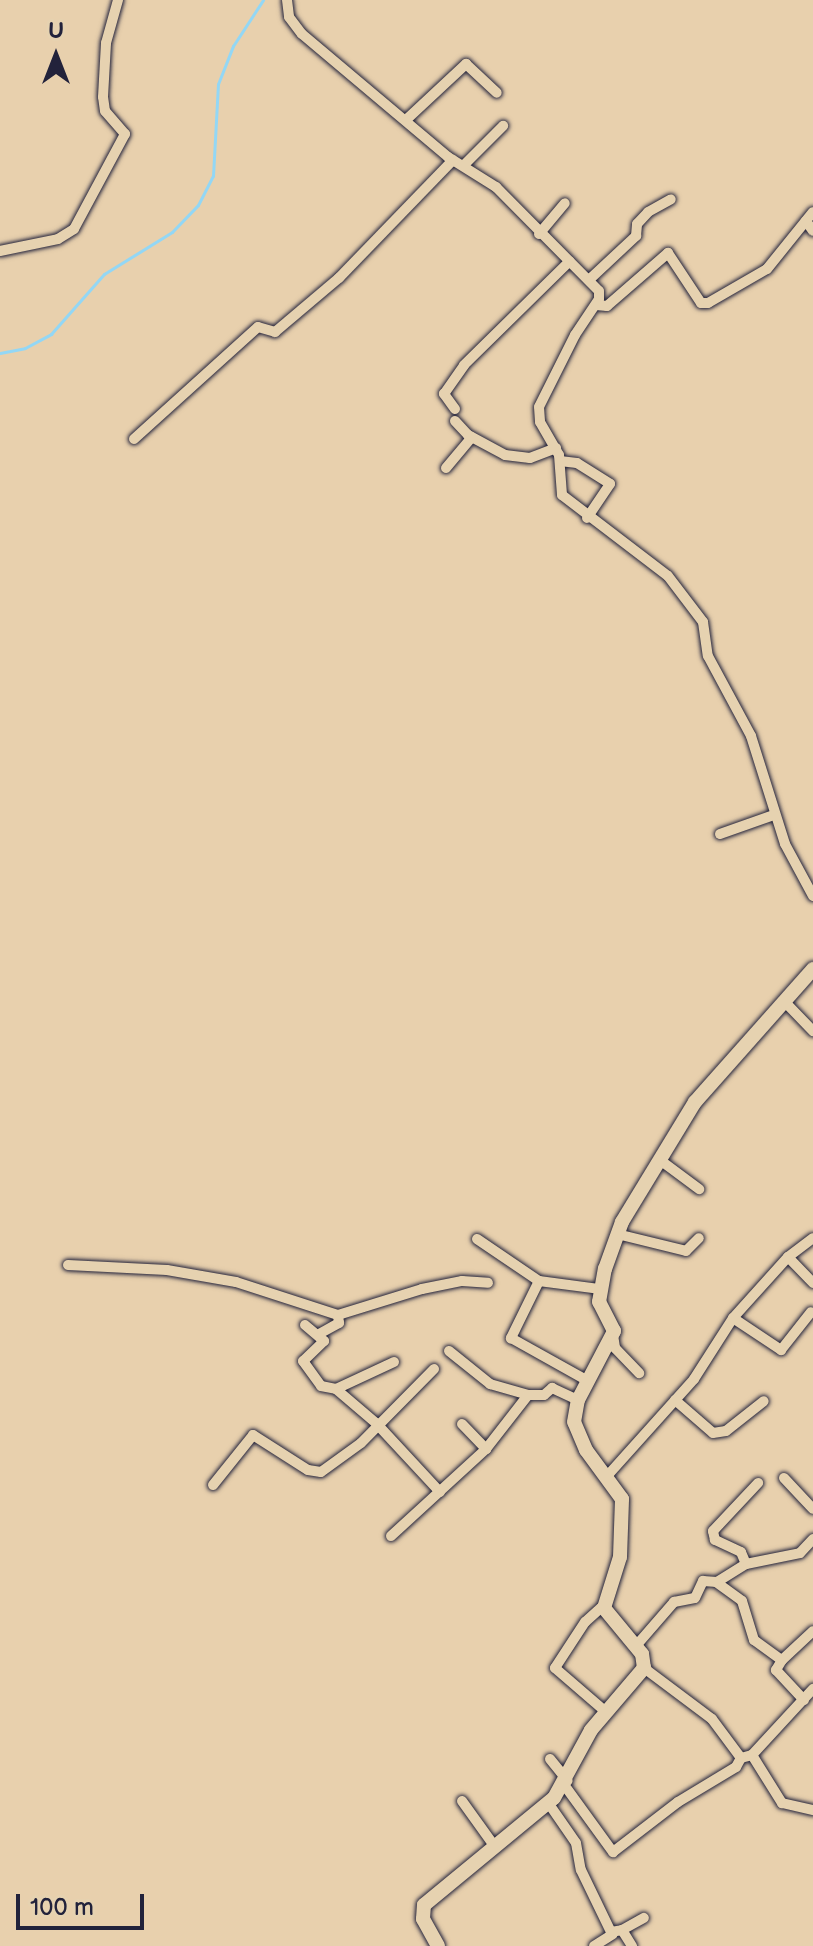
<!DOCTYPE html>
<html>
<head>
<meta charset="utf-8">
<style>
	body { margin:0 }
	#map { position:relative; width:813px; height:1946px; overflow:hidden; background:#e8d0ad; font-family:"Balsamiq Sans",sans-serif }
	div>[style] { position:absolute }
	.stream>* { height:3px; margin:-1.5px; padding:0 1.5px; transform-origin:1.5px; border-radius:1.5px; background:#93d7f5 }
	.roads { filter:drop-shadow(0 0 2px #22223b) drop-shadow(0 0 2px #22223b) }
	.street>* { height:10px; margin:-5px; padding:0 5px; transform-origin:5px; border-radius:5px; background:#e6d2b0 }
	.secondary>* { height:14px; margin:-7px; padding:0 7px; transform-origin:7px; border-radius:7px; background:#e6d2b0 }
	span { translate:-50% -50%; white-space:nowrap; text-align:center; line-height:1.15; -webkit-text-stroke:8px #e6d2b0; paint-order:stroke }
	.north { position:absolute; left:16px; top:16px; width:80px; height:80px; -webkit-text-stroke:6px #e6d2b0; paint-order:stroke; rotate:0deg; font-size:22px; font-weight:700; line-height:32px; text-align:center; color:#22223b }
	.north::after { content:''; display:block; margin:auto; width:28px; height:36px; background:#22223b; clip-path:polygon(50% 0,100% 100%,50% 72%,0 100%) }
	.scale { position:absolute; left:16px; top:1894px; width:128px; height:36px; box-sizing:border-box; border:4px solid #22223b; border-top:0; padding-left:10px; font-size:24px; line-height:28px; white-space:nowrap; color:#22223b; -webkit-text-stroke:6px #e6d2b0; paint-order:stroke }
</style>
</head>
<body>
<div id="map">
	<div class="stream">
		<i style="left:0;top:353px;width:25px;rotate:-11deg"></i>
		<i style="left:25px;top:348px;width:30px;rotate:-28deg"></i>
		<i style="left:51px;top:334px;width:80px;rotate:-48.5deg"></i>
		<i style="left:104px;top:274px;width:80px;rotate:-31.7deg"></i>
		<i style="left:172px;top:232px;width:37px;rotate:-46deg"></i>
		<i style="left:198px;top:205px;width:33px;rotate:-63deg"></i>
		<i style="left:213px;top:176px;width:92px;rotate:-86.9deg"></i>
		<i style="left:218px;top:84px;width:41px;rotate:-68.5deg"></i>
		<i style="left:233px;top:46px;width:55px;rotate:-56.9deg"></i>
	</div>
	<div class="roads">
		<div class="street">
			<i style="left:287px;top:0;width:17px;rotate:83deg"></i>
			<i style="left:289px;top:17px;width:21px;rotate:53deg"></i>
			<i style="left:302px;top:34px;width:191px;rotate:40.1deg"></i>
			<i style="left:448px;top:157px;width:57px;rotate:32deg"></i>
			<i style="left:496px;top:187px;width:146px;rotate:45.3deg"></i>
			<i style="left:599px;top:291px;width:8px;rotate:90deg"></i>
			<i style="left:599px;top:299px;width:43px;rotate:123.7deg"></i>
			<i style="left:575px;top:335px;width:80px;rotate:116.6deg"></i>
			<i style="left:539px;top:407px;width:15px;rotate:86deg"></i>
			<i style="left:540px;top:422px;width:38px;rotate:60deg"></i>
			<i style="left:559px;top:455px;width:40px;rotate:85.7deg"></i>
			<i style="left:562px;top:495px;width:133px;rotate:37.4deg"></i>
			<i style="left:668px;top:576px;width:58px;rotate:52.7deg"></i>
			<i style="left:703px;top:622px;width:34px;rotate:82deg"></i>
			<i style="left:708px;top:656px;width:91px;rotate:61.7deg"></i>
			<i style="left:751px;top:736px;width:113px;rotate:72.5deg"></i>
			<i style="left:785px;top:844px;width:59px;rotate:61.7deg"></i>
			<i style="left:407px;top:119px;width:81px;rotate:-43deg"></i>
			<i style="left:466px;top:64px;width:42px;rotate:43.1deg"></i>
			<i style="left:465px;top:164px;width:54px;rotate:-45deg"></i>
			<i style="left:806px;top:221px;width:12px;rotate:55deg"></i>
			<i style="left:539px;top:234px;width:40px;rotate:-50deg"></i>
			<i style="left:0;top:251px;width:59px;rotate:-11.7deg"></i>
			<i style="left:58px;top:239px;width:19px;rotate:-32deg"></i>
			<i style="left:74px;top:229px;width:108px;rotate:-61.8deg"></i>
			<i style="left:125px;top:134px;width:30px;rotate:-131deg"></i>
			<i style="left:105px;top:111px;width:14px;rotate:-98deg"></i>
			<i style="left:103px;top:97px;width:54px;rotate:-86.8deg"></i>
			<i style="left:106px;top:43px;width:45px;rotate:-74.4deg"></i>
			<i style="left:591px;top:278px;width:62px;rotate:-43deg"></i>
			<i style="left:636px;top:236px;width:12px;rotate:-85deg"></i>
			<i style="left:637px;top:224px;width:16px;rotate:-47deg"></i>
			<i style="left:648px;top:212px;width:26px;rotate:-29deg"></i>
			<i style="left:596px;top:305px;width:11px;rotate:5deg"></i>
			<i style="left:607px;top:306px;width:81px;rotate:-41deg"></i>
			<i style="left:668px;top:253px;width:60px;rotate:56.6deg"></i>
			<i style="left:701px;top:303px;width:7px"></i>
			<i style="left:708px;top:303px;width:68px;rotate:-30deg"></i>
			<i style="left:767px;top:269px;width:73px;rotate:-51.1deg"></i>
			<i style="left:455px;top:409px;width:19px;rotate:-126deg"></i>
			<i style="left:444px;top:394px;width:35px;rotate:-55deg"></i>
			<i style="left:464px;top:365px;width:148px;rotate:-44.5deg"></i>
			<i style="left:455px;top:421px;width:19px;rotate:47deg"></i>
			<i style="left:468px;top:435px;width:42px;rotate:28.4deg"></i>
			<i style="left:505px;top:455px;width:25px;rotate:7deg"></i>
			<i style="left:530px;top:458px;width:28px;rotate:-21deg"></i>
			<i style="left:134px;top:439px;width:167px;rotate:-42.1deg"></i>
			<i style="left:258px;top:327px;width:18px;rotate:16deg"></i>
			<i style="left:275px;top:332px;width:84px;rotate:-40.2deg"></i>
			<i style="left:339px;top:278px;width:164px;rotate:-46deg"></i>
			<i style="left:560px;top:461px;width:17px;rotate:7deg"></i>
			<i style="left:577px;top:463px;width:39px;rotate:32deg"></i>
			<i style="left:610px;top:484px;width:41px;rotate:124.1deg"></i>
			<i style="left:446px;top:468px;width:40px;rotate:-50deg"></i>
			<i style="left:720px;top:834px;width:57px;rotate:-19.4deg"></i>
			<i style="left:784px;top:1001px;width:42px;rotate:46deg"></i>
			<i style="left:660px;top:1160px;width:49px;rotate:36.6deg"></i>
			<i style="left:617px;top:1234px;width:71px;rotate:13.8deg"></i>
			<i style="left:686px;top:1251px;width:18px;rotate:-45deg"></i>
			<i style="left:477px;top:1239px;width:75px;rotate:34.1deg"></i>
			<i style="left:539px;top:1281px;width:62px;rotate:7.5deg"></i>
			<i style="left:788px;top:1257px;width:36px;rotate:46deg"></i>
			<i style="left:68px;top:1265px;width:99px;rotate:2.9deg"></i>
			<i style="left:167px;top:1270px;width:70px;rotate:9.9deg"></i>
			<i style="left:236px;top:1282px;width:107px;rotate:17.9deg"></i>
			<i style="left:338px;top:1315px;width:88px;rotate:-17.2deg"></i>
			<i style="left:422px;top:1289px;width:41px;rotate:-11.3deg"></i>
			<i style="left:462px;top:1281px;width:26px;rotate:4deg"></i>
			<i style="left:539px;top:1281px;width:64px;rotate:116.2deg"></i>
			<i style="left:511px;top:1338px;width:88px;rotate:29.2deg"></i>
			<i style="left:733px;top:1318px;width:58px;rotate:33.7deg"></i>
			<i style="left:781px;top:1350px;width:48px;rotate:-51.7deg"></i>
			<i style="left:305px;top:1325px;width:25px;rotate:40deg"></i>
			<i style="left:324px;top:1341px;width:29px;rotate:136deg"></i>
			<i style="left:303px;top:1361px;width:31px;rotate:54deg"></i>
			<i style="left:321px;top:1386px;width:15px;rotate:11deg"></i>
			<i style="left:336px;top:1389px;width:52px;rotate:40.4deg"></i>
			<i style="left:376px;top:1423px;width:94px;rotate:47.2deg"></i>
			<i style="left:319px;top:1334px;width:23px;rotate:-29deg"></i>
			<i style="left:339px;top:1323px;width:8px;rotate:-97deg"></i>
			<i style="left:613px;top:1335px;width:13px;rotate:81deg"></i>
			<i style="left:615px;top:1348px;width:35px;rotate:46deg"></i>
			<i style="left:449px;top:1351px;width:53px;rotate:38.8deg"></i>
			<i style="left:490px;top:1384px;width:40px;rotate:16deg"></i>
			<i style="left:336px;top:1389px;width:64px;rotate:-25deg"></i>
			<i style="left:675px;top:1400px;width:50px;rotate:41deg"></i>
			<i style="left:713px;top:1433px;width:13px;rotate:-9deg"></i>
			<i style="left:726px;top:1431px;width:48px;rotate:-38.3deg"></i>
			<i style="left:462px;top:1424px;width:35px;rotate:46deg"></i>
			<i style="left:608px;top:1475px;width:129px;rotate:-48.1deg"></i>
			<i style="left:694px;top:1379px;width:72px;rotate:-57.4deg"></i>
			<i style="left:733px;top:1318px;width:82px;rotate:-48deg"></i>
			<i style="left:788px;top:1257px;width:31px;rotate:-37deg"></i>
			<i style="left:784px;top:1478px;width:42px;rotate:46.9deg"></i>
			<i style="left:213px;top:1485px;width:64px;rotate:-51.3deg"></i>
			<i style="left:253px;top:1435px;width:65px;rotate:32.5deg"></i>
			<i style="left:308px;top:1470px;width:13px;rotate:9deg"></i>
			<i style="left:321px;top:1472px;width:49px;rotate:-35.9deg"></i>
			<i style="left:361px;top:1443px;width:104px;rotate:-45.4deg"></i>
			<i style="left:391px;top:1536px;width:129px;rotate:-42.5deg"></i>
			<i style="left:486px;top:1449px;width:68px;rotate:-52.1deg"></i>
			<i style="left:528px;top:1395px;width:16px"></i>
			<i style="left:544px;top:1395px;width:11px;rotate:-41deg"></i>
			<i style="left:552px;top:1388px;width:29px;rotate:25deg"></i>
			<i style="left:746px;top:1564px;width:13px;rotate:-113deg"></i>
			<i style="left:741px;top:1552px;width:29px;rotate:-155deg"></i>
			<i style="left:715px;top:1540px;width:9px;rotate:-103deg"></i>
			<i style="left:713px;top:1531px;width:66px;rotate:-46.8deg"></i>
			<i style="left:716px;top:1582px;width:32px;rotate:36deg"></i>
			<i style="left:742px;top:1601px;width:41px;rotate:72.9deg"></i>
			<i style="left:754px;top:1640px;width:34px;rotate:36deg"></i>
			<i style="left:782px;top:1660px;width:42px;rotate:-43.1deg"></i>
			<i style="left:604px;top:1605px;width:25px;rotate:138deg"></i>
			<i style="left:585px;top:1622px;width:55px;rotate:123.1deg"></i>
			<i style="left:555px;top:1668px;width:67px;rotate:40.8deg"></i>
			<i style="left:635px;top:1647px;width:60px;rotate:-49.1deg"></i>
			<i style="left:674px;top:1602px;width:21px;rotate:-11deg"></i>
			<i style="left:695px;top:1598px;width:19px;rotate:-65deg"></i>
			<i style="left:703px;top:1581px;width:14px;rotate:4deg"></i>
			<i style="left:717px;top:1582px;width:34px;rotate:-32deg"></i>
			<i style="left:746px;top:1564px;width:55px;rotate:-11.5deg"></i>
			<i style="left:800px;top:1553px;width:19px;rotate:-47deg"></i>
			<i style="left:782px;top:1660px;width:12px;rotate:121deg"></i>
			<i style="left:776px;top:1670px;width:41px;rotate:47deg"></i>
			<i style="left:752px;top:1755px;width:90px;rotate:-47.3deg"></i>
			<i style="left:741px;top:1758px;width:11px;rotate:-15deg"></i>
			<i style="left:752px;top:1755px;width:57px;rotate:58deg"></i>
			<i style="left:782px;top:1803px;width:32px;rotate:13deg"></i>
			<i style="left:550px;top:1759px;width:28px;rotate:51deg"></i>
			<i style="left:565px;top:1786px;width:82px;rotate:54deg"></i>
			<i style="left:613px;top:1852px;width:82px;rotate:-37.6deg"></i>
			<i style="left:678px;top:1802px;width:68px;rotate:-31.1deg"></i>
			<i style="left:736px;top:1767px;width:10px;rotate:-61deg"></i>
			<i style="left:741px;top:1758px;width:49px;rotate:-126.6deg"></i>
			<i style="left:712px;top:1719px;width:85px;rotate:-143.1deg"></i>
			<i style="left:462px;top:1801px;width:57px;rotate:54.3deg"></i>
			<i style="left:549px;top:1804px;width:47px;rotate:55.3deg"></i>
			<i style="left:576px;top:1843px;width:27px;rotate:80deg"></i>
			<i style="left:581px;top:1870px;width:69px;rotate:64.2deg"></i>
			<i style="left:611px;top:1932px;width:11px;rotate:-10deg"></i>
			<i style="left:622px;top:1930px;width:19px;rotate:58deg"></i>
			<i style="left:622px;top:1930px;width:25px;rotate:-29deg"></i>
			<i style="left:594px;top:1946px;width:22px;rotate:-32deg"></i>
		</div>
		<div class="secondary">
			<i style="left:438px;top:1946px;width:31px;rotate:-119deg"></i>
			<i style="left:423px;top:1919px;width:14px;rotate:-86deg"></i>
			<i style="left:424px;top:1905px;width:168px;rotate:-39.5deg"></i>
			<i style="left:554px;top:1798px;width:77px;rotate:-61.4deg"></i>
			<i style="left:591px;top:1730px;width:82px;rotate:-49.5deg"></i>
			<i style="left:644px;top:1668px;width:14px;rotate:-98deg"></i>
			<i style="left:642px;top:1654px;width:60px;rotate:-129.6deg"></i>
			<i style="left:604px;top:1608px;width:53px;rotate:-72.6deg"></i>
			<i style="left:620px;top:1557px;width:58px;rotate:-88deg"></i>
			<i style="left:622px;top:1499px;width:61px;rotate:-126.3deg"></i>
			<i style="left:586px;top:1450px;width:30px;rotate:-113deg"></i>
			<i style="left:574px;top:1422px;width:22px;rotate:-80deg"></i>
			<i style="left:578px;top:1400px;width:78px;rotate:-62.4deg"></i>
			<i style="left:614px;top:1331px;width:33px;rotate:-117deg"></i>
			<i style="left:599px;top:1302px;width:34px;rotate:-80deg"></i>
			<i style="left:605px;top:1269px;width:50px;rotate:-70.1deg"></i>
			<i style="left:622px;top:1222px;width:140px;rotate:-58.7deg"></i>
			<i style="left:695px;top:1102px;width:178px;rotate:-48.4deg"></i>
		</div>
	</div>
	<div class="north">U</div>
	<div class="scale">100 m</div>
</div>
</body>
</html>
